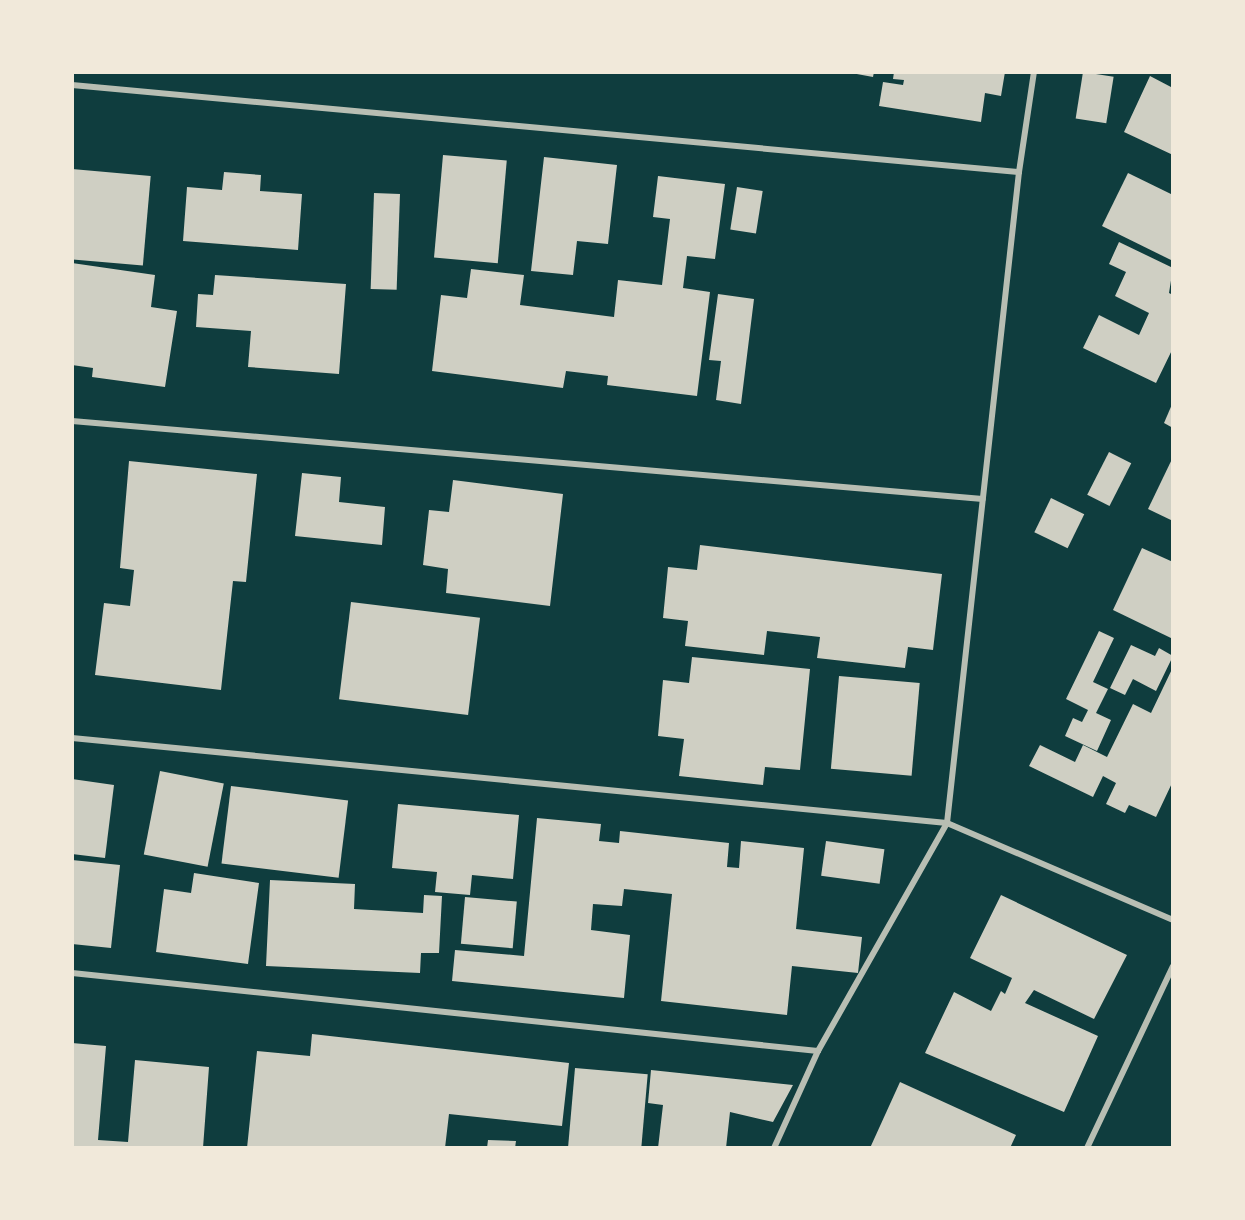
<!DOCTYPE html>
<html>
<head>
<meta charset="utf-8">
<style>
	body { margin:0 }
	#map { position:relative; width:1245px; height:1220px; overflow:hidden; background:#0f3d3e; font-family:"PT Sans",sans-serif }
	div>[style] { position:absolute }
	.building>* { inset:0; background:#cfcfc3; transform-origin:0 0 }
	.minor>* { height:6px; margin:-3px; padding:0 3px; transform-origin:3px; border-radius:3px; background:#b8beb3 }
	span { translate:-50% -50%; white-space:nowrap; text-align:center; line-height:1.15; -webkit-text-stroke:4.5px #f1e9da; paint-order:stroke }
	.frame { position:absolute; inset:0; border:74px solid #f1e9da; pointer-events:none }
</style>
</head>
<body>
<div id="map">
	<div class="building">
		<i style="clip-path:polygon(846px 72px,874px 72px,873px 77px)"></i>
		<i style="clip-path:polygon(894px 72px,1005px 72px,1001px 96px,985px 93px,981px 122px,879px 106px,883px 82px,903px 85px,904px 80px,893px 79px)"></i>
		<i style="left:1083px;top:72px;width:31px;height:47px;rotate:9deg"></i>
		<i style="clip-path:polygon(1150px 76px,1171px 87px,1173px 83px,1173px 155px,1124px 132px)"></i>
		<i style="left:443px;top:155px;width:64px;height:103px;rotate:5deg"></i>
		<i style="clip-path:polygon(544px 157px,617px 165px,608px 244px,577px 241px,573px 275px,531px 271px)"></i>
		<i style="left:72px;top:169px;width:79px;height:90px;rotate:5deg"></i>
		<i style="clip-path:polygon(224px 172px,261px 175px,260px 191px,302px 194px,298px 250px,183px 241px,187px 187px,222px 190px)"></i>
		<i style="clip-path:polygon(1128px 173px,1173px 195px,1173px 261px,1102px 226px)"></i>
		<i style="clip-path:polygon(658px 176px,725px 184px,715px 259px,687px 256px,683px 288px,710px 292px,697px 396px,607px 385px,608px 376px,566px 371px,563px 388px,432px 371px,441px 295px,467px 298px,471px 269px,524px 275px,520px 305px,614px 317px,618px 280px,662px 285px,670px 219px,653px 217px)"></i>
		<i style="left:737px;top:187px;width:26px;height:43px;rotate:9deg"></i>
		<i style="left:374px;top:193px;width:26px;height:96px;rotate:2deg"></i>
		<i style="clip-path:polygon(1119px 242px,1173px 268px,1169px 293px,1173px 295px,1173px 348px,1156px 383px,1083px 348px,1099px 315px,1139px 335px,1149px 313px,1115px 296px,1126px 272px,1109px 264px)"></i>
		<i style="clip-path:polygon(72px 263px,155px 275px,151px 307px,177px 311px,165px 387px,92px 377px,93px 368px,72px 365px)"></i>
		<i style="clip-path:polygon(215px 275px,346px 284px,339px 374px,248px 367px,251px 331px,196px 327px,198px 294px,213px 295px)"></i>
		<i style="clip-path:polygon(718px 294px,754px 299px,741px 404px,716px 400px,721px 361px,709px 360px)"></i>
		<i style="clip-path:polygon(1173px 402px,1173px 428px,1164px 423px)"></i>
		<i style="left:1109px;top:452px;width:25px;height:48px;rotate:27deg"></i>
		<i style="clip-path:polygon(1173px 457px,1173px 521px,1148px 509px)"></i>
		<i style="clip-path:polygon(129px 461px,257px 474px,246px 582px,233px 581px,221px 690px,95px 675px,104px 603px,130px 606px,134px 570px,120px 568px)"></i>
		<i style="clip-path:polygon(302px 473px,341px 477px,339px 502px,385px 507px,382px 545px,295px 536px)"></i>
		<i style="clip-path:polygon(453px 480px,563px 494px,550px 606px,446px 593px,448px 569px,423px 565px,429px 510px,449px 512px)"></i>
		<i style="left:1051px;top:498px;width:37px;height:38px;rotate:26deg"></i>
		<i style="clip-path:polygon(700px 545px,942px 574px,933px 650px,908px 647px,905px 668px,817px 658px,820px 637px,767px 631px,764px 655px,685px 646px,688px 621px,663px 618px,668px 567px,697px 570px)"></i>
		<i style="clip-path:polygon(1142px 548px,1173px 562px,1173px 639px,1113px 610px)"></i>
		<i style="left:351px;top:602px;width:130px;height:98px;rotate:7deg"></i>
		<i style="clip-path:polygon(1099px 631px,1114px 638px,1093px 682px,1108px 689px,1096px 713px,1111px 720px,1097px 751px,1065px 736px,1073px 718px,1082px 722px,1088px 710px,1066px 699px)"></i>
		<i style="clip-path:polygon(1131px 645px,1155px 656px,1159px 648px,1173px 656px,1156px 691px,1133px 679px,1125px 695px,1110px 688px)"></i>
		<i style="clip-path:polygon(692px 657px,810px 669px,800px 770px,765px 767px,763px 785px,679px 776px,684px 739px,658px 736px,663px 680px,689px 683px)"></i>
		<i style="clip-path:polygon(1173px 667px,1173px 781px,1156px 817px,1129px 805px,1125px 813px,1106px 804px,1116px 783px,1103px 776px,1093px 797px,1029px 766px,1040px 745px,1075px 762px,1083px 745px,1107px 757px,1133px 704px,1151px 713px)"></i>
		<i style="left:839px;top:676px;width:81px;height:93px;rotate:5deg"></i>
		<i style="left:160px;top:771px;width:65px;height:85px;rotate:11deg"></i>
		<i style="clip-path:polygon(72px 779px,114px 785px,105px 858px,72px 854px)"></i>
		<i style="left:231px;top:786px;width:118px;height:78px;rotate:7deg"></i>
		<i style="clip-path:polygon(398px 804px,519px 815px,513px 879px,472px 875px,470px 895px,435px 892px,437px 872px,392px 868px)"></i>
		<i style="clip-path:polygon(537px 818px,601px 824px,599px 841px,619px 843px,620px 831px,729px 843px,727px 867px,739px 868px,741px 841px,804px 848px,796px 929px,862px 937px,858px 973px,792px 966px,787px 1015px,661px 1001px,672px 894px,624px 889px,622px 906px,593px 904px,591px 930px,630px 935px,624px 998px,452px 981px,455px 950px,524px 956px)"></i>
		<i style="left:826px;top:841px;width:59px;height:35px;rotate:8deg"></i>
		<i style="clip-path:polygon(72px 860px,120px 865px,111px 948px,72px 944px)"></i>
		<i style="clip-path:polygon(194px 873px,259px 883px,248px 964px,156px 952px,164px 889px,191px 893px)"></i>
		<i style="clip-path:polygon(270px 880px,355px 884px,354px 909px,423px 913px,424px 895px,442px 896px,439px 953px,421px 953px,420px 973px,266px 966px)"></i>
		<i style="clip-path:polygon(1001px 895px,1127px 955px,1094px 1019px,1034px 990px,1025px 1003px,1098px 1036px,1064px 1112px,925px 1053px,954px 992px,991px 1011px,1001px 991px,1005px 994px,1012px 978px,970px 958px)"></i>
		<i style="left:465px;top:897px;width:52px;height:47px;rotate:5deg"></i>
		<i style="clip-path:polygon(312px 1034px,569px 1063px,562px 1126px,449px 1114px,445px 1148px,247px 1148px,257px 1051px,310px 1056px)"></i>
		<i style="clip-path:polygon(72px 1043px,106px 1046px,98px 1140px,128px 1142px,135px 1060px,209px 1067px,203px 1148px,72px 1148px)"></i>
		<i style="left:575px;top:1068px;width:73px;height:80px;rotate:5deg"></i>
		<i style="clip-path:polygon(651px 1070px,793px 1085px,773px 1122px,730px 1112px,726px 1148px,658px 1148px,663px 1105px,648px 1103px)"></i>
		<i style="clip-path:polygon(900px 1082px,1016px 1135px,1010px 1148px,870px 1148px)"></i>
		<i style="clip-path:polygon(488px 1140px,516px 1141px,515px 1148px,487px 1148px)"></i>
	</div>
	<div class="minor">
		<i style="left:72px;top:85px;width:951px;rotate:5.25deg"></i>
		<i style="left:72px;top:421px;width:914px;rotate:4.89deg"></i>
		<i style="left:72px;top:738px;width:879px;rotate:5.55deg"></i>
		<i style="left:947px;top:823px;width:246px;rotate:23.2deg"></i>
		<i style="left:72px;top:973px;width:750px;rotate:5.97deg"></i>
		<i style="left:774px;top:1148px;width:107px;rotate:-65.6deg"></i>
		<i style="left:818px;top:1051px;width:262px;rotate:-60.5deg"></i>
		<i style="left:947px;top:823px;width:655px;rotate:-83.69deg"></i>
		<i style="left:1019px;top:172px;width:101px;rotate:-81.5deg"></i>
		<i style="left:1087px;top:1148px;width:201px;rotate:-64.7deg"></i>
	</div>
	<div class="frame"></div>
</div>
</body>
</html>
